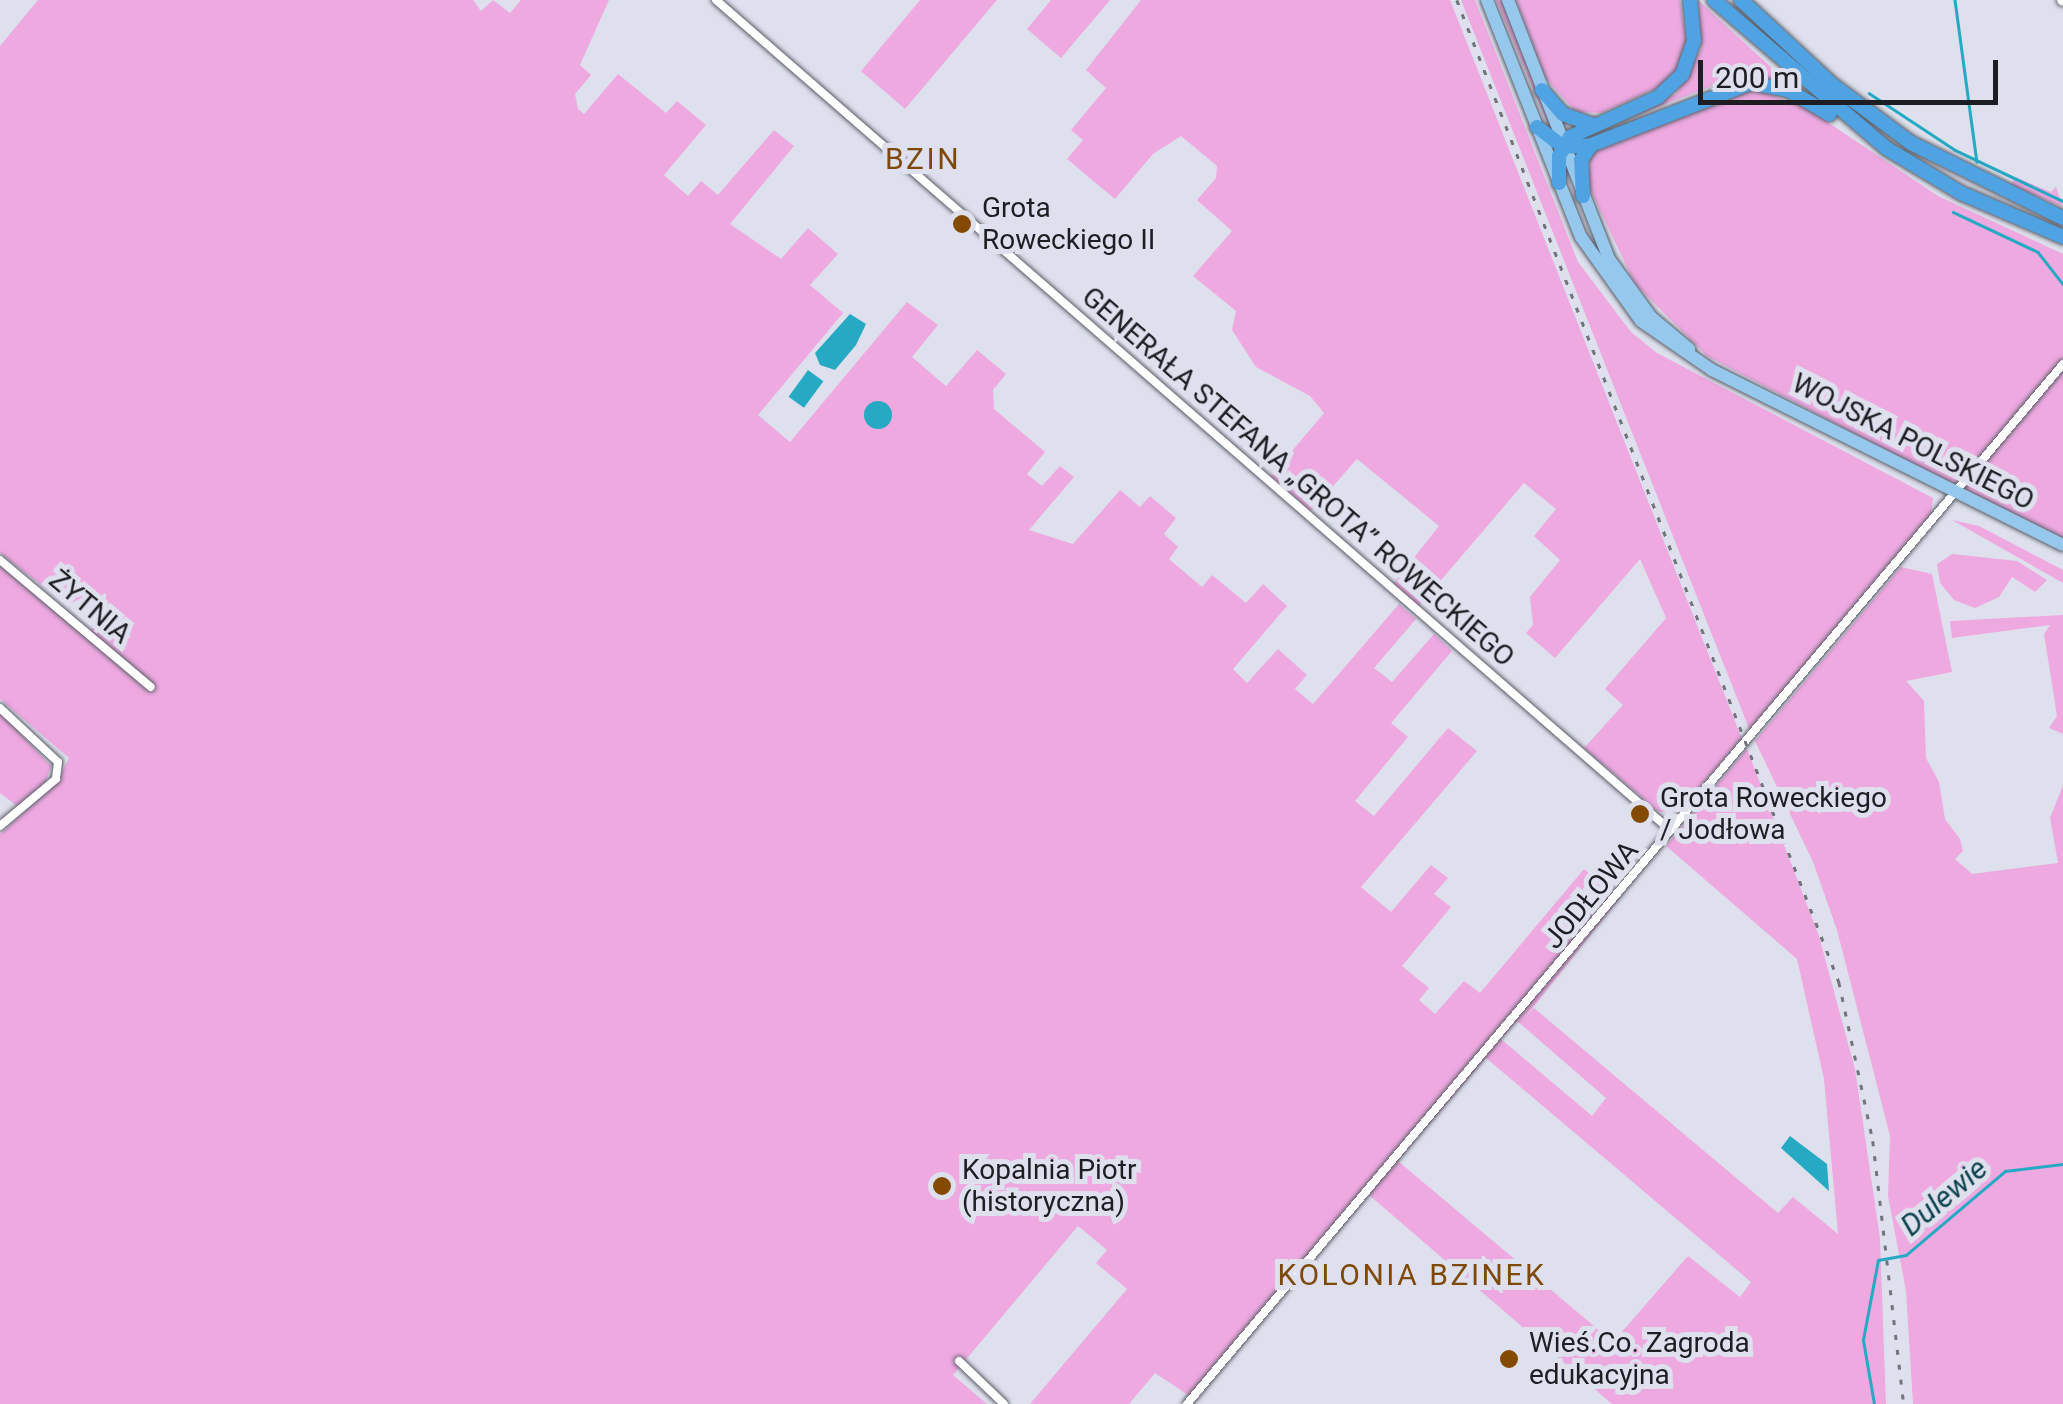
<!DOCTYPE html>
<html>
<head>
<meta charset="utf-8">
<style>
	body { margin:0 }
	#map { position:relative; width:2063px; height:1404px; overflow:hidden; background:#dee1ed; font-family:Roboto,sans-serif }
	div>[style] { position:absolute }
	.green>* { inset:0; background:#eea9e1 }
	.water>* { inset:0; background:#26a9c3; transform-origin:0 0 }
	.round { border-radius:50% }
	.stream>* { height:2.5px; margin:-1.25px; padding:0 1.25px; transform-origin:1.25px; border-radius:1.25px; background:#26a9c3 }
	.roads { filter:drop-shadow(0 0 2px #5a5d67) drop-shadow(0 0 2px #5a5d67) }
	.minor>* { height:8px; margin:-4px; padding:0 4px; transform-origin:4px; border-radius:4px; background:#fff }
	.tertiary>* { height:10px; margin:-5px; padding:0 5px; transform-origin:5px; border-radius:5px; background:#fff }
	.primary>* { height:12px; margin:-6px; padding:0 6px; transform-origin:6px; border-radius:6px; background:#96c8ee }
	.motorway>* { height:14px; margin:-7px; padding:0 7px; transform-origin:7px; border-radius:7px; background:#50a3e3 }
	.rail>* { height:2.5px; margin-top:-1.25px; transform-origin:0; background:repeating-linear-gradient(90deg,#72747c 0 5px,transparent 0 15px) }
	.dots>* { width:28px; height:28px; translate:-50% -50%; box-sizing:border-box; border:5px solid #dee1ed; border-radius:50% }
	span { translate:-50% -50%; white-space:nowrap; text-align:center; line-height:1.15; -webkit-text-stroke:10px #dee1ed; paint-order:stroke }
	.poi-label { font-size:28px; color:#1d1e23 }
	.left { translate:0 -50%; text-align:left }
	.street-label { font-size:28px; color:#1d1e23 }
	.neighbourhood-label { font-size:30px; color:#7e490b; letter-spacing:2.5px }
	.water-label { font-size:30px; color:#0e444f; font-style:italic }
	.scale { position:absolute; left:1698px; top:60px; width:300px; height:45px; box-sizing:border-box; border:5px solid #1d1e23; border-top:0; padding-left:12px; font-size:30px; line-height:35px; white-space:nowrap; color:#1d1e23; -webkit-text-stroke:8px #dee1ed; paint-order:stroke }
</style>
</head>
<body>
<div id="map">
	<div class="green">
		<i style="clip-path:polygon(evenodd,38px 0,473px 0,481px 11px,493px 0,510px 13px,521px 0,609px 0,580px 65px,591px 75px,575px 94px,578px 109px,584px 114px,618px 74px,666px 113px,677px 101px,706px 125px,664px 175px,688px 196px,701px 181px,718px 195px,774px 130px,794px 146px,730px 224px,781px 259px,808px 228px,838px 254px,810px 285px,843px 313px,758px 415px,790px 442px,907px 302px,938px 325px,912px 357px,946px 386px,977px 350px,1006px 374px,993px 390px,994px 409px,1045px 452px,1027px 474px,1042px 486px,1060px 466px,1074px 477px,1029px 530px,1073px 544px,1120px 490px,1140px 507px,1150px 496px,1176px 518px,1164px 534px,1178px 547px,1169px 559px,1202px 587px,1212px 575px,1246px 603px,1263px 584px,1287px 606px,1233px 669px,1247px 683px,1278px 649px,1307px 675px,1295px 689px,1313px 704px,1399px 604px,1416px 619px,1374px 668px,1392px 682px,1434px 634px,1452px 651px,1391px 723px,1408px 737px,1355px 801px,1374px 816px,1448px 728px,1477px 751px,1361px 887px,1391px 912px,1431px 865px,1448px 878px,1434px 894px,1451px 907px,1402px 966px,1429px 988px,1419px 1000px,1435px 1014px,1464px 981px,1480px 993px,1584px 869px,1620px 898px,1523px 1020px,1534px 1008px,1778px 1213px,1793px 1197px,1838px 1234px,1824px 1079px,1797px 959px,1666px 846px,1747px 749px,1819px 936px,1855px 1069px,1880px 1238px,1886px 1404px,1612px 1404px,1369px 1195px,1194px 1399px,1155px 1373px,1129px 1404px,1030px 1404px,1127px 1289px,1096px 1263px,1107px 1250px,1078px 1226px,953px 1375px,987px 1404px,0 1404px,0 834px,56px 784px,69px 758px,0 699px,0 563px,145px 688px,150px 683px,90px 633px,99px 611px,88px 595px,67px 605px,0 553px,0 46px,38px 0,1517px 1021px,1606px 1098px,1592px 1116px,1501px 1039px,1517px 1021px,38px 0,1486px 1058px,1751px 1282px,1740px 1297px,1688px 1256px,1613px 1342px,1398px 1161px,1486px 1058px)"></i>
		<i style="clip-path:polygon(920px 0,997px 0,905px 109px,861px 71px)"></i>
		<i style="clip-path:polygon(1051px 0,1110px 0,1061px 58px,1027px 29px)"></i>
		<i style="clip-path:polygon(1141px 0,1450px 0,1742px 739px,1679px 811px,1659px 812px,1584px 748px,1623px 705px,1605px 689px,1666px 618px,1640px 559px,1555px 658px,1526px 633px,1533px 625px,1530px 597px,1560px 560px,1534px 536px,1556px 509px,1524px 483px,1419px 606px,1393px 584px,1439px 526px,1357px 459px,1311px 511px,1271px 476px,1324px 413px,1310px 396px,1256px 367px,1232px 330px,1236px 311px,1193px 276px,1232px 231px,1197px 200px,1216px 178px,1217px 166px,1181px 136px,1153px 154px,1115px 199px,1067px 159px,1083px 140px,1071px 130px,1106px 88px,1086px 70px)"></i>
		<i style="clip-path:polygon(1461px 0,1475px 0,1578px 262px,1631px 332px,1657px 353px,1933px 498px,1931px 514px,1750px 731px)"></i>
		<i style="clip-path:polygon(1496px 0,1502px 0,1554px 134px,1551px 132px)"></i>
		<i style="clip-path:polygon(1516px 0,1680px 0,1687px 44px,1680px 70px,1668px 83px,1601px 113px,1576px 112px,1546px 79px)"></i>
		<i style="clip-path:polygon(1698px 0,1788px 83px,1730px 79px,1575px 139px,1676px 94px,1701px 49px)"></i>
		<i style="clip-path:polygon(1755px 89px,1805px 107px,1938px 196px,2063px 254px,2063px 543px,1707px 356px,1635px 284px,1588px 185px,1591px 153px)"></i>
		<i style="clip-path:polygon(2015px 177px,2051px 192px,2056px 187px,2063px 207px,2011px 185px)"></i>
		<i style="clip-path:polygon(1952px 520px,1979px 526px,2063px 570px,2063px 583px)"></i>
		<i style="clip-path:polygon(1952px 554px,2017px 561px,2047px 580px,2035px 592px,2012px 577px,1999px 597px,1975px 608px,1954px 600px,1940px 583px,1937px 564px)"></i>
		<i style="clip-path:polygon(1901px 567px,1932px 574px,1952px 672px,1906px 681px,1924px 701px,1926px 758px,1939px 782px,1945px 819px,1960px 839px,1963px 851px,1955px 859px,1972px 874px,2058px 863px,2050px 818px,2063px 785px,2063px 1404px,1913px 1404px,1906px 1291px,1888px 1196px,1890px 1136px,1837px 930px,1813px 862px,1755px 741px)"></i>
		<i style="clip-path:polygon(2063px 615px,2063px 734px,2049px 728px,2057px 716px,2044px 634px,2050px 625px,1952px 638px,1950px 621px)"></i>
		<i style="clip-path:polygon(0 712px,51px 766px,45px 784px,18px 807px,0 793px)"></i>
	</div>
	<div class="water">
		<i style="clip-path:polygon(850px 314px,866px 324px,856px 345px,835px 370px,820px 365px,815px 353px)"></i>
		<i style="left:808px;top:370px;width:19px;height:33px;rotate:36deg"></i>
		<i class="round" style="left:864px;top:401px;width:28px;height:28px"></i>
		<i style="clip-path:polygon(1790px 1136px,1827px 1164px,1829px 1191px,1781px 1148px)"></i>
	</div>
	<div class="stream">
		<i style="left:1955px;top:0;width:163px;rotate:82.3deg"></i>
		<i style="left:1869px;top:93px;width:103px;rotate:33.5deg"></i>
		<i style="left:1955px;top:150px;width:119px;rotate:25.3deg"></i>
		<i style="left:1953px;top:212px;width:94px;rotate:25.2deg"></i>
		<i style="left:2038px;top:252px;width:41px;rotate:52deg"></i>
		<i style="left:1874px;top:1404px;width:65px;rotate:-99.8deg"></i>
		<i style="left:1863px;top:1340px;width:81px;rotate:-79.4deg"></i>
		<i style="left:1878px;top:1260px;width:28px;rotate:-10deg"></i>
		<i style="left:1906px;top:1255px;width:130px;rotate:-40.3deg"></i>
		<i style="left:2005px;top:1171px;width:58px;rotate:-6.9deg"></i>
	</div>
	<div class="roads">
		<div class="minor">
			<i style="left:716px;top:0;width:1265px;rotate:41.02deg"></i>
			<i style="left:0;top:560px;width:197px;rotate:40.1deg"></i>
			<i style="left:0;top:708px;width:79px;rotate:43deg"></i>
			<i style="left:58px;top:762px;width:17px;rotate:97deg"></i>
			<i style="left:56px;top:779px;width:73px;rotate:140deg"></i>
			<i style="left:959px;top:1361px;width:62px;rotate:43.7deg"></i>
			<i style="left:1187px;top:1404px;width:1360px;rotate:-49.89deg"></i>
		</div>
		<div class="tertiary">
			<i style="left:2062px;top:0;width:1px;rotate:45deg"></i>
		</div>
		<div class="primary">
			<i style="left:1487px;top:0;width:255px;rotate:68.4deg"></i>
			<i style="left:1581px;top:237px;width:103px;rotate:54.5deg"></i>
			<i style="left:1641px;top:321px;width:86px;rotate:34.6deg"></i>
			<i style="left:1712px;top:370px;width:392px;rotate:26.5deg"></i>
			<i style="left:1508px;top:0;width:278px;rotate:68.7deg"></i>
			<i style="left:1609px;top:259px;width:72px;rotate:54.1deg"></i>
			<i style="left:1651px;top:317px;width:50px;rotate:40.1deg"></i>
		</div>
		<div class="motorway">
			<i style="left:1714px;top:0;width:227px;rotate:40.7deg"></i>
			<i style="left:1886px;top:148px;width:87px;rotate:31deg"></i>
			<i style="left:1961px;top:193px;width:111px;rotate:23.3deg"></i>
			<i style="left:1741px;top:0;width:127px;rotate:42.8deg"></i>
			<i style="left:1834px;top:86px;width:96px;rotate:36.5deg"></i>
			<i style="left:1911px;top:143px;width:169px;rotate:26.3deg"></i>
			<i style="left:1542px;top:90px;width:32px;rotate:49deg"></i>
			<i style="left:1563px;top:114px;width:32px;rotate:20deg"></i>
			<i style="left:1537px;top:127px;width:34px;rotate:37deg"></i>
			<i style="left:1564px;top:147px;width:27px;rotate:-4deg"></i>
			<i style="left:1591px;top:145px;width:172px;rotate:-21.2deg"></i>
			<i style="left:1751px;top:83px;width:38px;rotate:11deg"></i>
			<i style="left:1788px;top:90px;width:48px;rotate:30.3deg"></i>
			<i style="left:1559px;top:183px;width:27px;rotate:-90deg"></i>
			<i style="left:1559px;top:156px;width:22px;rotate:-60deg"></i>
			<i style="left:1570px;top:137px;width:97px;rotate:-24.4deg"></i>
			<i style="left:1658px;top:97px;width:33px;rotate:-43deg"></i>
			<i style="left:1682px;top:75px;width:36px;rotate:-71deg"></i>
			<i style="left:1694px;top:41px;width:41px;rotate:-95.6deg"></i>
			<i style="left:1583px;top:196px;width:36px;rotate:-93deg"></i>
			<i style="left:1581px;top:160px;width:18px;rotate:-56deg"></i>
		</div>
	</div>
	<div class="rail">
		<i style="left:1457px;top:0;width:1054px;rotate:68.74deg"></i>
		<i style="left:1839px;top:982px;width:163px;rotate:77.9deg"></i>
		<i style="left:1873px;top:1141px;width:265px;rotate:83.3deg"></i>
	</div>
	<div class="dots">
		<i style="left:962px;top:224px;background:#844a00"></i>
		<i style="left:1640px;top:814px;background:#844a00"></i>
		<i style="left:942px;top:1186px;background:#844a00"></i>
		<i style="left:1509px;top:1359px;background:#844a00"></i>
	</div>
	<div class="poi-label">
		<span class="left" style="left:982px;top:224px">Grota<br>Roweckiego II</span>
		<span class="left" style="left:1660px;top:814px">Grota Roweckiego<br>/ Jodłowa</span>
		<span class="left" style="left:962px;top:1186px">Kopalnia Piotr<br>(historyczna)</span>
		<span class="left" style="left:1529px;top:1359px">Wieś.Co. Zagroda<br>edukacyjna</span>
	</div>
	<div class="street-label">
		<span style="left:1913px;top:442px;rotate:27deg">WOJSKA POLSKIEGO</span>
		<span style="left:1298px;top:477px;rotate:41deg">GENERAŁA STEFANA „GROTA” ROWECKIEGO</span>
		<span style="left:90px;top:607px;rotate:40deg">ŻYTNIA</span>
		<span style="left:1591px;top:895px;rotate:-50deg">JODŁOWA</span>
	</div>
	<div class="neighbourhood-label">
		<span style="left:923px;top:159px">BZIN</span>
		<span style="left:1412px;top:1275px">KOLONIA BZINEK</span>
	</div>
	<div class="water-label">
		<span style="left:1944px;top:1197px;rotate:-40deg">Dulewie</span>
	</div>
	<div class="scale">200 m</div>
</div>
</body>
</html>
